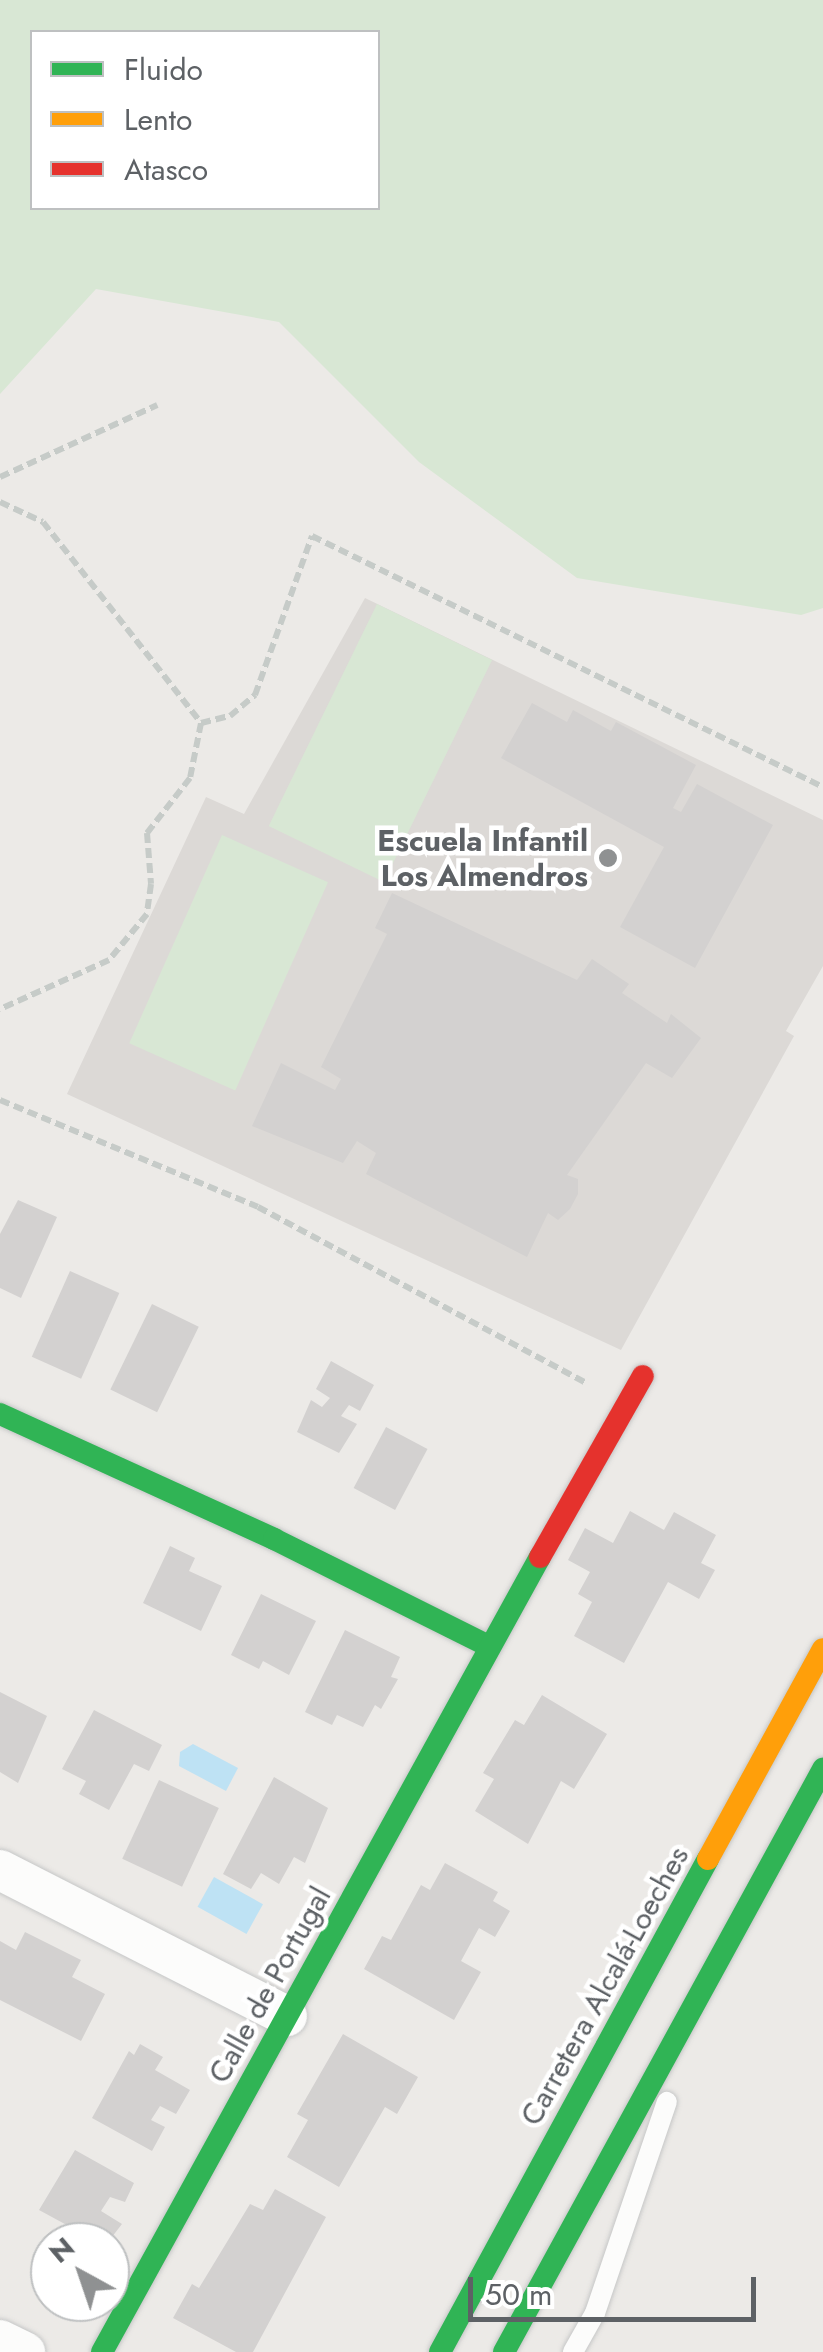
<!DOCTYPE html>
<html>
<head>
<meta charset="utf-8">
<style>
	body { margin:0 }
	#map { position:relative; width:823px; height:2352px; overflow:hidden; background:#eceae7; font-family:Jost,sans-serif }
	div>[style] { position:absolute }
	.education>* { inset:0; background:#dcd9d6 }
	.green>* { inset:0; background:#d8e7d4; transform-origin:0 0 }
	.water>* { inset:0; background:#bee2f4; transform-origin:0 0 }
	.building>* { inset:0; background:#d3d1d0; transform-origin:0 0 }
	.path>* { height:6px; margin-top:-3px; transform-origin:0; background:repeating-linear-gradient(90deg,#c6cbc8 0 10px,transparent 0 15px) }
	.roads { filter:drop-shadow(0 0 2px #c6c7c7) drop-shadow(0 0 2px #c6c7c7) }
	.lane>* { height:20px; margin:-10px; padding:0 10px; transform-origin:10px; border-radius:10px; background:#fcfcfb }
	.street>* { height:40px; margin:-20px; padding:0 20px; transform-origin:20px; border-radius:20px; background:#fcfcfb }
	.fast>* { height:22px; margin:-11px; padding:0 11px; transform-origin:11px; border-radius:11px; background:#30b455 }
	.slow>* { height:22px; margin:-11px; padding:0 11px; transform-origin:11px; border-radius:11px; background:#ff9f0a }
	.jam>* { height:22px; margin:-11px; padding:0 11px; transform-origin:11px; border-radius:11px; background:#e5322d }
	.dots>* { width:28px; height:28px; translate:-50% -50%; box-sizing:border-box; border:5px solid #fff; border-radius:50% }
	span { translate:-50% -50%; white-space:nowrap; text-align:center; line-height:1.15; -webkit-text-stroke:9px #fff; paint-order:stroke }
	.poi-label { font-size:30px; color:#5d6165; font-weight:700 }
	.right { translate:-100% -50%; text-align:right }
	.street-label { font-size:30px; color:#5d6165 }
	.legend { position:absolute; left:30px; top:30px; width:350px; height:180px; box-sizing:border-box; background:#fff; border:2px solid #bec0c1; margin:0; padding:12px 18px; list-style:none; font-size:30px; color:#5d6165 }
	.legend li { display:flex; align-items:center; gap:20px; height:50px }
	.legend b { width:50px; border:2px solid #bec0c1 }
	.north { position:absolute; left:30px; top:2222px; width:100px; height:100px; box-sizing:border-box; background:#fff; border:2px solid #bec0c1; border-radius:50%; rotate:320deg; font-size:28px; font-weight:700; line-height:40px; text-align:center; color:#5d6165 }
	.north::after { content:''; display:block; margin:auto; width:35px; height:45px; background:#8f9192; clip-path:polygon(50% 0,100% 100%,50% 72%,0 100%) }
	.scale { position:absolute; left:468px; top:2277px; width:288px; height:45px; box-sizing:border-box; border:5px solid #5d6165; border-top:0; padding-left:12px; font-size:30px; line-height:35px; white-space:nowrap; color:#5d6165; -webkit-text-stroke:8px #fff; paint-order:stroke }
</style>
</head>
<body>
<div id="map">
	<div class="education">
		<i style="clip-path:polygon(365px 598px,823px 820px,823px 966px,786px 1031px,794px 1036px,621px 1350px,67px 1094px,206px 797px,244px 814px)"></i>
	</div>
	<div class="green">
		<i style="clip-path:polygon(evenodd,0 0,823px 0,823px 608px,801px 615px,577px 578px,419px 462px,279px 322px,96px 289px,0 394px,0 0,32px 32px,378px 32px,378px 208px,32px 208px,32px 32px)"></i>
		<i style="left:377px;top:604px;width:128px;height:247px;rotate:26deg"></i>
		<i style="left:222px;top:835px;width:116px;height:228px;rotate:24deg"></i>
	</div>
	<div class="water">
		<i style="clip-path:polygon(193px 1744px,238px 1768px,226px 1791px,179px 1766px,180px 1752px)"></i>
		<i style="left:214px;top:1877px;width:56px;height:34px;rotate:29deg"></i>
	</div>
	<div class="building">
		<i style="clip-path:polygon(532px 703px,567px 722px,573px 710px,611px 731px,616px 722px,696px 765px,673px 808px,681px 812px,697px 784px,773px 825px,695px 968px,620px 927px,664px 847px,501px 758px)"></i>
		<i style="clip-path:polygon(392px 893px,577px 980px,592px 959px,629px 984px,622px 993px,667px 1023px,671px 1014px,701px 1038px,672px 1078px,646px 1063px,567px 1175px,578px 1179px,578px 1194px,570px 1209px,558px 1220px,548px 1213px,527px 1257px,366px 1174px,376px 1153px,357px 1141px,343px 1163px,252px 1126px,281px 1063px,335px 1090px,341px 1079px,321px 1067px,387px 934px,375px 928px)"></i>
		<i style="clip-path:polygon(18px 1200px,57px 1217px,21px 1298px,0 1288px,0 1234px)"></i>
		<i style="left:70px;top:1271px;width:54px;height:94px;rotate:24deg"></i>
		<i style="left:152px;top:1304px;width:52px;height:95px;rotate:26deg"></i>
		<i style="clip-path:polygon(331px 1361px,374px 1385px,360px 1411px,349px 1405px,341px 1416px,357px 1424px,339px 1453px,297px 1432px,311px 1400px,322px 1407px,330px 1398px,316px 1389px)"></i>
		<i style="left:386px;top:1427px;width:47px;height:69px;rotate:28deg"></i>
		<i style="clip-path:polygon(630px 1511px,664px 1530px,674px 1512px,716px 1535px,701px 1563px,715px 1570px,699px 1599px,668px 1582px,624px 1663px,574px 1636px,592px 1602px,578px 1594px,590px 1572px,568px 1560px,585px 1528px,613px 1543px)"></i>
		<i style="clip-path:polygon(170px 1546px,195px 1558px,189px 1571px,222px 1586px,201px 1631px,143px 1603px)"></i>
		<i style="clip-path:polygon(261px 1594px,316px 1621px,289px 1675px,263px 1661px,259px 1669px,231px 1655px)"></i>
		<i style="clip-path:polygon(345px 1630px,400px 1657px,391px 1677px,398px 1679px,381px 1709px,375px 1705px,363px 1727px,337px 1715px,332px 1725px,305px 1712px)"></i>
		<i style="clip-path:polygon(0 1692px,47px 1716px,18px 1783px,0 1772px)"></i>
		<i style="clip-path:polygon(542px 1695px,607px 1734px,574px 1789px,561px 1781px,528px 1844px,475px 1811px,494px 1779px,483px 1773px,515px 1720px,524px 1725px)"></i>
		<i style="clip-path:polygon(94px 1710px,162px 1745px,149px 1771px,134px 1764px,109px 1810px,79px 1794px,86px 1781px,62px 1769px)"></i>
		<i style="clip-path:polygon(274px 1777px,328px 1808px,305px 1863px,294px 1857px,279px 1884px,261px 1873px,251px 1889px,223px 1874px)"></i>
		<i style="left:159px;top:1780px;width:66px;height:87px;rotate:25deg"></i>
		<i style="clip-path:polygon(445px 1863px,498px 1892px,493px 1901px,510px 1911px,495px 1937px,479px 1928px,461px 1961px,481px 1972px,454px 2020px,364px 1969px,382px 1936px,391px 1940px,421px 1885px,430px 1890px)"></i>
		<i style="clip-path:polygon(25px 1932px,81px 1960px,72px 1977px,105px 1994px,81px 2041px,0 2000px,0 1941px,16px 1950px)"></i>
		<i style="clip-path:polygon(343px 2034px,418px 2077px,397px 2114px,385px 2107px,339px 2187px,287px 2157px,308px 2120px,297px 2114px)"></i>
		<i style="clip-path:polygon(140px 2044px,163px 2057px,155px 2070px,190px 2090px,176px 2114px,160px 2106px,151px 2120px,165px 2127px,152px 2151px,92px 2118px,129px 2051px,134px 2055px)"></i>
		<i style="clip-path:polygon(75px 2150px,134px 2183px,125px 2202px,110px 2197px,101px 2211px,122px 2224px,108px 2242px,98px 2242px,39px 2210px)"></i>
		<i style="clip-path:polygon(275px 2189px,326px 2217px,253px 2352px,236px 2352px,173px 2318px,192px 2284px,199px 2288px,250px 2204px,263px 2210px)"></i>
	</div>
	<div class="path">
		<i style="left:0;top:477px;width:173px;rotate:-24.6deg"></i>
		<i style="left:0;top:502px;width:47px;rotate:24.9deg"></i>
		<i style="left:43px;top:522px;width:256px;rotate:51.8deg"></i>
		<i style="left:201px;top:723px;width:56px;rotate:101.3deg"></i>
		<i style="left:190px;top:778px;width:70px;rotate:128deg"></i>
		<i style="left:147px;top:833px;width:51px;rotate:85.5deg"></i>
		<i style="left:151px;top:884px;width:30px;rotate:98deg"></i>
		<i style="left:147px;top:914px;width:60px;rotate:129.6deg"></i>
		<i style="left:109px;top:960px;width:120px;rotate:155.8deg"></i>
		<i style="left:201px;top:723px;width:30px;rotate:-14deg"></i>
		<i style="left:230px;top:716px;width:33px;rotate:-40deg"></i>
		<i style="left:255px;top:695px;width:169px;rotate:-70.3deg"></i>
		<i style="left:312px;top:536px;width:569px;rotate:26.16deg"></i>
		<i style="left:0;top:1100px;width:279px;rotate:22.5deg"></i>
		<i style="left:258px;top:1207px;width:374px;rotate:28.2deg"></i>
	</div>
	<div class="roads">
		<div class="lane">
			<i style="left:573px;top:2352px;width:45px;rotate:-60.6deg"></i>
			<i style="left:595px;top:2313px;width:223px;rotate:-71.2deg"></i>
		</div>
		<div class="street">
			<i style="left:0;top:1870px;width:322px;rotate:27deg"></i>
			<i style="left:0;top:2340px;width:28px;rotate:26deg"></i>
		</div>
		<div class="fast">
			<i style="left:0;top:1414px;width:301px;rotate:24.5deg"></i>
			<i style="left:274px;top:1539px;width:240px;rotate:26.5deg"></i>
			<i style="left:102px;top:2352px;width:908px;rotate:-61.15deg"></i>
			<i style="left:440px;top:2352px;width:561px;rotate:-61.47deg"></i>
			<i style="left:504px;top:2352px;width:665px;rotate:-61.31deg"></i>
		</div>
		<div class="slow">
			<i style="left:708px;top:1859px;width:239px;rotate:-61.3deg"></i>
		</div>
		<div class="jam">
			<i style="left:540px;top:1557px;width:208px;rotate:-60.4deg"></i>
		</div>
	</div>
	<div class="dots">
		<i style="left:608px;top:858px;background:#8f9192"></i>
	</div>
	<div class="poi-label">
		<span class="right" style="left:588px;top:858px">Escuela Infantil<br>Los Almendros</span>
	</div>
	<div class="street-label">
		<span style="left:270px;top:1985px;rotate:-61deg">Calle de Portugal</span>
		<span style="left:605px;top:1986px;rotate:-61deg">Carretera Alcalá-Loeches</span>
	</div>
	<ul class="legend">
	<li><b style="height:12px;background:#30b455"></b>Fluido</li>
	<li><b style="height:12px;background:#ff9f0a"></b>Lento</li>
	<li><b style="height:12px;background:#e5322d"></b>Atasco</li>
	</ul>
	<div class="north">N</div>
	<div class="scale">50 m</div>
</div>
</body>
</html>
